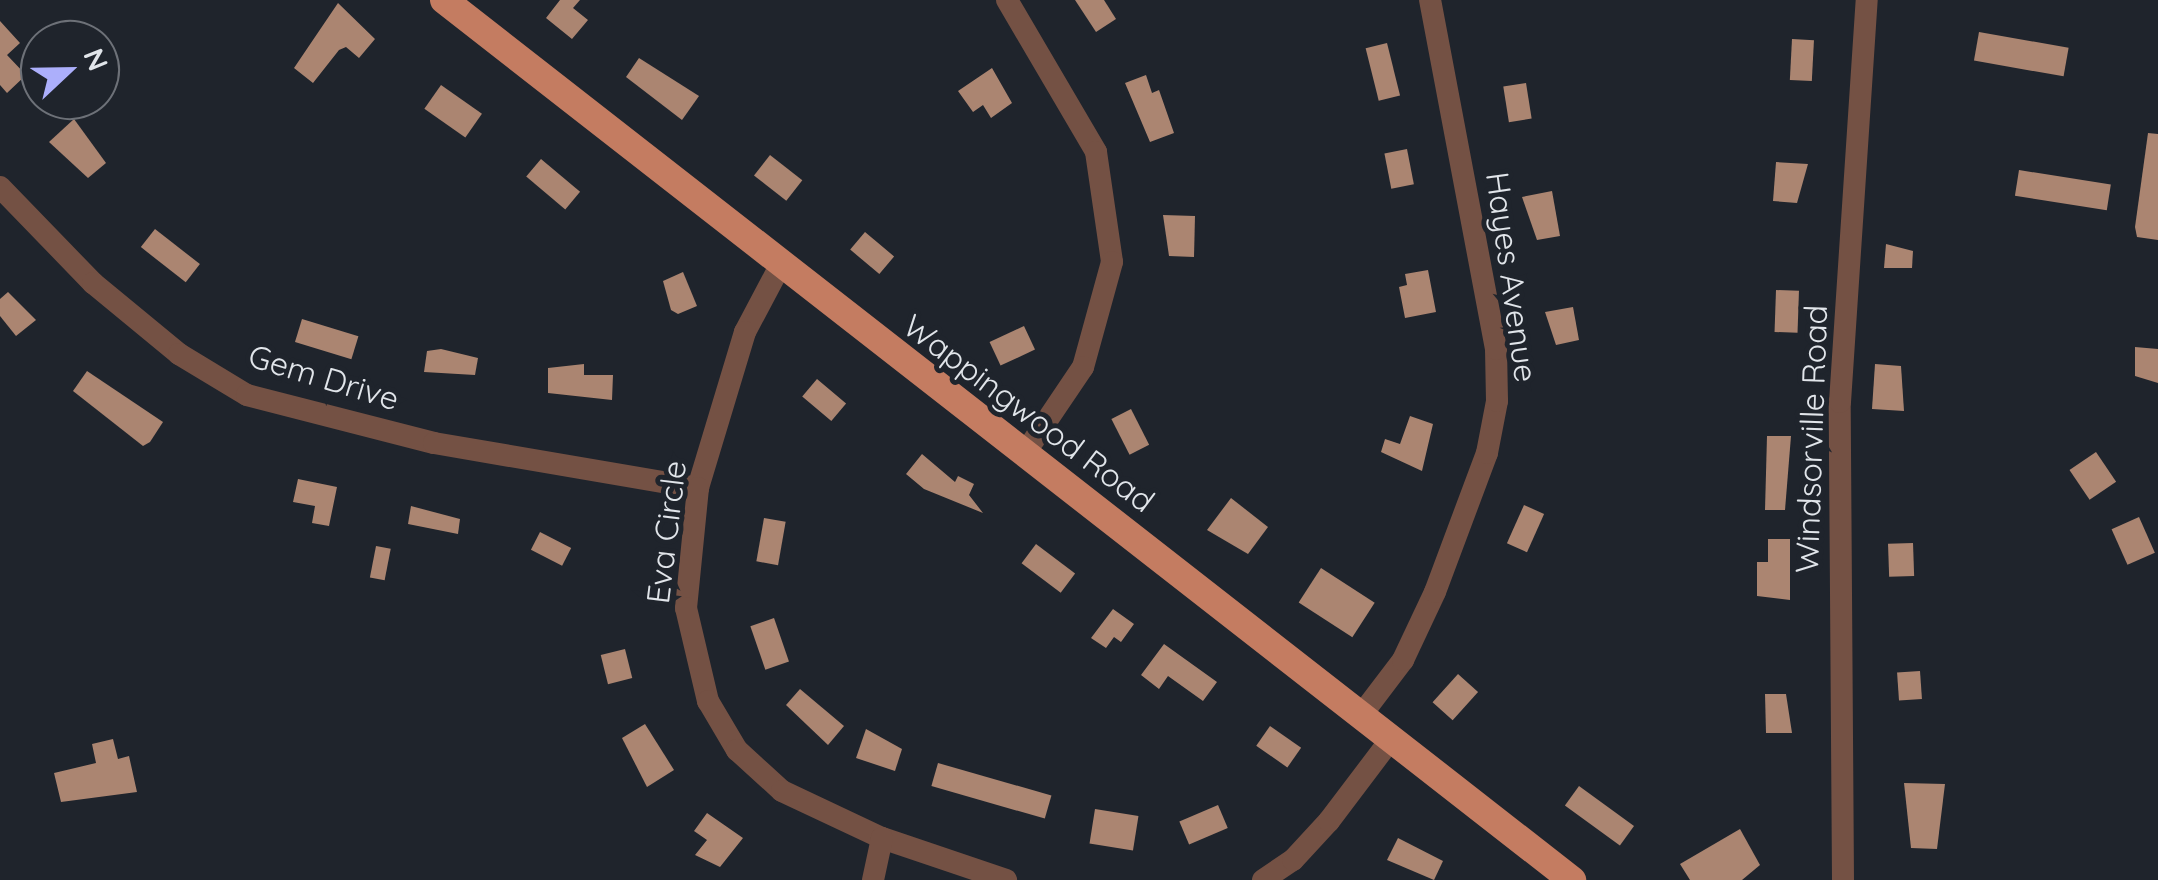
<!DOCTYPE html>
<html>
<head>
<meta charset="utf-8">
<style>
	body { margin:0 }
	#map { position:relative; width:2158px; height:880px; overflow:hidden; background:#1f242c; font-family:Quicksand,sans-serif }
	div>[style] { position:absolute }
	.building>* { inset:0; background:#ab8571; transform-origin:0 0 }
	.minor>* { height:22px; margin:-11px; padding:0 11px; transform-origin:11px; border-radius:11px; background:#745144 }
	.major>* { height:28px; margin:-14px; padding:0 14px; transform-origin:14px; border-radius:14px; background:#c47c61 }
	span { translate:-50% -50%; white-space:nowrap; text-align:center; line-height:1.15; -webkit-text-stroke:10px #1f242c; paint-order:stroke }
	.street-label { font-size:32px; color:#e1e5ea }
	.north { position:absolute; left:20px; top:20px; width:100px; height:100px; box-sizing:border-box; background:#1f242c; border:2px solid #6d7178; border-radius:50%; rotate:68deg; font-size:28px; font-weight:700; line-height:40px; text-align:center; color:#e1e5ea }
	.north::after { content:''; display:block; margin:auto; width:35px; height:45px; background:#acaffb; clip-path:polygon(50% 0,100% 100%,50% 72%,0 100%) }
</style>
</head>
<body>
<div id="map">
	<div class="building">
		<i style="clip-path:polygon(560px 0,580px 0,573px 8px,588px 20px,572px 39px,546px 18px)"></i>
		<i style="clip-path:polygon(1075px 0,1104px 0,1116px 19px,1096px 32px)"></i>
		<i style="clip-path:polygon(338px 3px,375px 39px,359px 58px,346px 47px,339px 50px,313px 83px,294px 68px)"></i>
		<i style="clip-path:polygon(0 21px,20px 43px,7px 55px,26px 75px,7px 93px,0 85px)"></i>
		<i style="left:1979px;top:32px;width:91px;height:29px;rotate:10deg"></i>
		<i style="left:1792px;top:39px;width:22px;height:41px;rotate:3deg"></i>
		<i style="left:1387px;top:43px;width:54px;height:22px;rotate:76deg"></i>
		<i style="clip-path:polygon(639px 58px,699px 96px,682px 120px,626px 77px)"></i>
		<i style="clip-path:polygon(992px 68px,1012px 103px,991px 118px,983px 105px,973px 112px,958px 91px)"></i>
		<i style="clip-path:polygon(1146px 75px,1152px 93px,1159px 90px,1174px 133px,1150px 142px,1125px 83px)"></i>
		<i style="left:1526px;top:83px;width:36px;height:23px;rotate:81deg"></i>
		<i style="left:441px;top:85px;width:50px;height:29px;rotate:35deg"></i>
		<i style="clip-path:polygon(74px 119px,106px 163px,88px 178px,49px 142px)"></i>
		<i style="clip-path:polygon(2148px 133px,2158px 134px,2158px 240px,2137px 237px,2135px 227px)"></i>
		<i style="left:1407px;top:149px;width:36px;height:23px;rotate:79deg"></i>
		<i style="left:770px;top:155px;width:41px;height:26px;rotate:38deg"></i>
		<i style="left:541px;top:159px;width:51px;height:23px;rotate:40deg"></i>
		<i style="clip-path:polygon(1776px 162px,1808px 164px,1797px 203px,1773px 201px)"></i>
		<i style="left:2019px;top:170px;width:93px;height:26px;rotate:9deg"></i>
		<i style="clip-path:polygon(1552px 191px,1560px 236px,1537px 240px,1522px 197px)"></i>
		<i style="clip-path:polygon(1163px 215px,1195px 216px,1194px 257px,1169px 256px)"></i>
		<i style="left:155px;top:229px;width:57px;height:23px;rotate:38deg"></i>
		<i style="left:865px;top:232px;width:38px;height:23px;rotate:40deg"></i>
		<i style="clip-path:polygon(1886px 244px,1913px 251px,1912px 268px,1884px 268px)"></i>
		<i style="clip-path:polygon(1428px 270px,1436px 312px,1405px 318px,1399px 287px,1407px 285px,1405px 274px)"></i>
		<i style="clip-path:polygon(683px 272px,697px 306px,678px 314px,671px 310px,663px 281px)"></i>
		<i style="left:1776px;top:290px;width:23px;height:42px;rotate:2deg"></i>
		<i style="clip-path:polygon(8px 292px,36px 320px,16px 336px,0 316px,0 299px)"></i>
		<i style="clip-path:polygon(1573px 307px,1579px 340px,1556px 345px,1545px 312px)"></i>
		<i style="left:302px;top:319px;width:59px;height:24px;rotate:17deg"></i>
		<i style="left:1024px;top:326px;width:26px;height:38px;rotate:65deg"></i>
		<i style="clip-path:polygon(2135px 347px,2158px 349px,2158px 383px,2135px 376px)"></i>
		<i style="clip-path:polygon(441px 349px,478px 358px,475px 375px,424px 372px,427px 351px)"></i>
		<i style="clip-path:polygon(584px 364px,584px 375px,613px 375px,612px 400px,548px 393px,548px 368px)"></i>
		<i style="clip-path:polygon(1875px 364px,1901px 366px,1904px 411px,1872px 409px)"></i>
		<i style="clip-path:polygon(87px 371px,163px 422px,150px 442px,143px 446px,73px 391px)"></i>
		<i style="left:817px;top:379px;width:38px;height:23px;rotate:40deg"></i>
		<i style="left:1131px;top:409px;width:40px;height:22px;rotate:63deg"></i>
		<i style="clip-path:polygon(1410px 416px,1433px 424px,1422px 471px,1381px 452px,1385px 439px,1400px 444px)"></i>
		<i style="clip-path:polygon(1767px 436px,1791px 436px,1785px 510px,1765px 510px)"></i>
		<i style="left:2096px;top:452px;width:36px;height:32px;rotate:56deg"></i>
		<i style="clip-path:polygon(922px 454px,955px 482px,958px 476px,974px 484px,969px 495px,983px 513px,924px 489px,906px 474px)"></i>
		<i style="clip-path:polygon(298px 479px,337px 487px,329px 526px,312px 523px,315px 506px,293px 502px)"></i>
		<i style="clip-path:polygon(1231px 498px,1268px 527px,1248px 554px,1207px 530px)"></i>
		<i style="left:1524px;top:505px;width:22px;height:42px;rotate:24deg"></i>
		<i style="clip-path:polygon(411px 506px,460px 519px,458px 534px,408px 524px)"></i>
		<i style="left:2139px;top:517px;width:39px;height:30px;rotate:66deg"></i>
		<i style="left:764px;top:518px;width:22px;height:44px;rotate:10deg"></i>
		<i style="left:540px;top:532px;width:35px;height:20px;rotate:27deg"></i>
		<i style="clip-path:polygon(1768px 539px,1790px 539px,1790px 600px,1757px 596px,1757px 562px,1768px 562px)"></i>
		<i style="left:1913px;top:543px;width:33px;height:25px;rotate:88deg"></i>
		<i style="left:1036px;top:544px;width:49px;height:24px;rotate:37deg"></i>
		<i style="left:376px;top:546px;width:15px;height:32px;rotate:11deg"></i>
		<i style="left:1321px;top:568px;width:64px;height:41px;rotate:33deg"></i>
		<i style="clip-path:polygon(1113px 609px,1134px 624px,1121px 642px,1114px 637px,1106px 648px,1091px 638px)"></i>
		<i style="left:774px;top:618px;width:46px;height:25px;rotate:71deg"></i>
		<i style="clip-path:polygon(1164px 644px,1217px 682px,1203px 701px,1168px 676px,1159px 689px,1141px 675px)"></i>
		<i style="left:625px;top:649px;width:30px;height:25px;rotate:76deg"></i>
		<i style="left:1920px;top:671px;width:28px;height:23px;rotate:86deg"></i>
		<i style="left:1458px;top:674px;width:27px;height:38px;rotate:42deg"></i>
		<i style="clip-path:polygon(800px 689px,844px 726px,828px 745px,786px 705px)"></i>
		<i style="clip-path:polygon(1765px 694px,1786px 694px,1792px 733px,1766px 733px)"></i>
		<i style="clip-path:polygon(645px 724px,674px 770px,647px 787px,622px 738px)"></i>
		<i style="left:1270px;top:726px;width:38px;height:24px;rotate:35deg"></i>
		<i style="clip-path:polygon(866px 729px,902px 749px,895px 771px,856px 758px)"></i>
		<i style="clip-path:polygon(113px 739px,118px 759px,129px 756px,137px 792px,61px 802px,54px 773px,96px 763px,92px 744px)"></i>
		<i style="left:938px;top:763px;width:118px;height:24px;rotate:16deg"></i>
		<i style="clip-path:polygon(1904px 783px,1945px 784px,1937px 849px,1911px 848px)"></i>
		<i style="left:1579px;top:786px;width:68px;height:24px;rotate:36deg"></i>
		<i style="left:1218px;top:805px;width:25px;height:42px;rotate:67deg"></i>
		<i style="left:1095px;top:809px;width:44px;height:35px;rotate:9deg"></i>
		<i style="clip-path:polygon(707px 813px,743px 838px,720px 867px,695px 855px,707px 840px,694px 831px)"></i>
		<i style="clip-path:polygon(1740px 829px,1760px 865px,1742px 880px,1690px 880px,1680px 864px)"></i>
		<i style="clip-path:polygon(1398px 838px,1443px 861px,1434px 880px,1387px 860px)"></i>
	</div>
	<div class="minor">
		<i style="left:1007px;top:0;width:176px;rotate:59.6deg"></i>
		<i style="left:1096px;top:152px;width:111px;rotate:81.7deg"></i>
		<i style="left:1112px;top:262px;width:109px;rotate:105.4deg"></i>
		<i style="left:1083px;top:367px;width:104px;rotate:124deg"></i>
		<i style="left:0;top:187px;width:134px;rotate:45.9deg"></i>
		<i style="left:93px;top:283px;width:112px;rotate:39.5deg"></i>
		<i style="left:179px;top:354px;width:79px;rotate:31.1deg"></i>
		<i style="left:247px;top:395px;width:193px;rotate:14.4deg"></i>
		<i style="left:434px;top:443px;width:268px;rotate:9.7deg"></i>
		<i style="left:781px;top:264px;width:77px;rotate:117.9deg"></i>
		<i style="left:745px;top:332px;width:163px;rotate:106.8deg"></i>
		<i style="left:698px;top:488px;width:121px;rotate:95.7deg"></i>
		<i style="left:686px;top:608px;width:96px;rotate:76.7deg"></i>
		<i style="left:708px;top:701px;width:57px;rotate:59.4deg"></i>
		<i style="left:737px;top:750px;width:61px;rotate:42.3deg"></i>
		<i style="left:782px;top:791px;width:110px;rotate:25.2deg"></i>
		<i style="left:882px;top:838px;width:131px;rotate:18.7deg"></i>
		<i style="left:1362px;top:714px;width:68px;rotate:-52.8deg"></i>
		<i style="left:1403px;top:660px;width:75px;rotate:-64.8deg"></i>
		<i style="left:1435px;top:592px;width:148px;rotate:-69.5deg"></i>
		<i style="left:1487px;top:453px;width:53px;rotate:-79.1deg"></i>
		<i style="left:1497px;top:401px;width:52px;rotate:-91.1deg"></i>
		<i style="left:1496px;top:349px;width:355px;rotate:-100.7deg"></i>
		<i style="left:873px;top:880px;width:43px;rotate:-77.9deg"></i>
		<i style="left:1263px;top:880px;width:36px;rotate:-34deg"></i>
		<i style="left:1293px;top:860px;width:53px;rotate:-47.3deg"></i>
		<i style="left:1329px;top:821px;width:103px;rotate:-52.9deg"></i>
		<i style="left:1843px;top:880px;width:478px;rotate:-90.4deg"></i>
		<i style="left:1840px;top:402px;width:403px;rotate:-86.2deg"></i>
	</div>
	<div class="major">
		<i style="left:444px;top:0;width:1431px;rotate:37.96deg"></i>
	</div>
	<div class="street-label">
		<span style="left:1512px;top:277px;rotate:82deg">Hayes Avenue</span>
		<span style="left:324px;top:377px;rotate:17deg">Gem Drive</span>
		<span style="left:1029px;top:413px;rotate:37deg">Wappingwood Road</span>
		<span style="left:1811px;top:439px;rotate:-88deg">Windsorville Road</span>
		<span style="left:666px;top:532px;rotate:-83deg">Eva Circle</span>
	</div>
	<div class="north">N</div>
</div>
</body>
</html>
